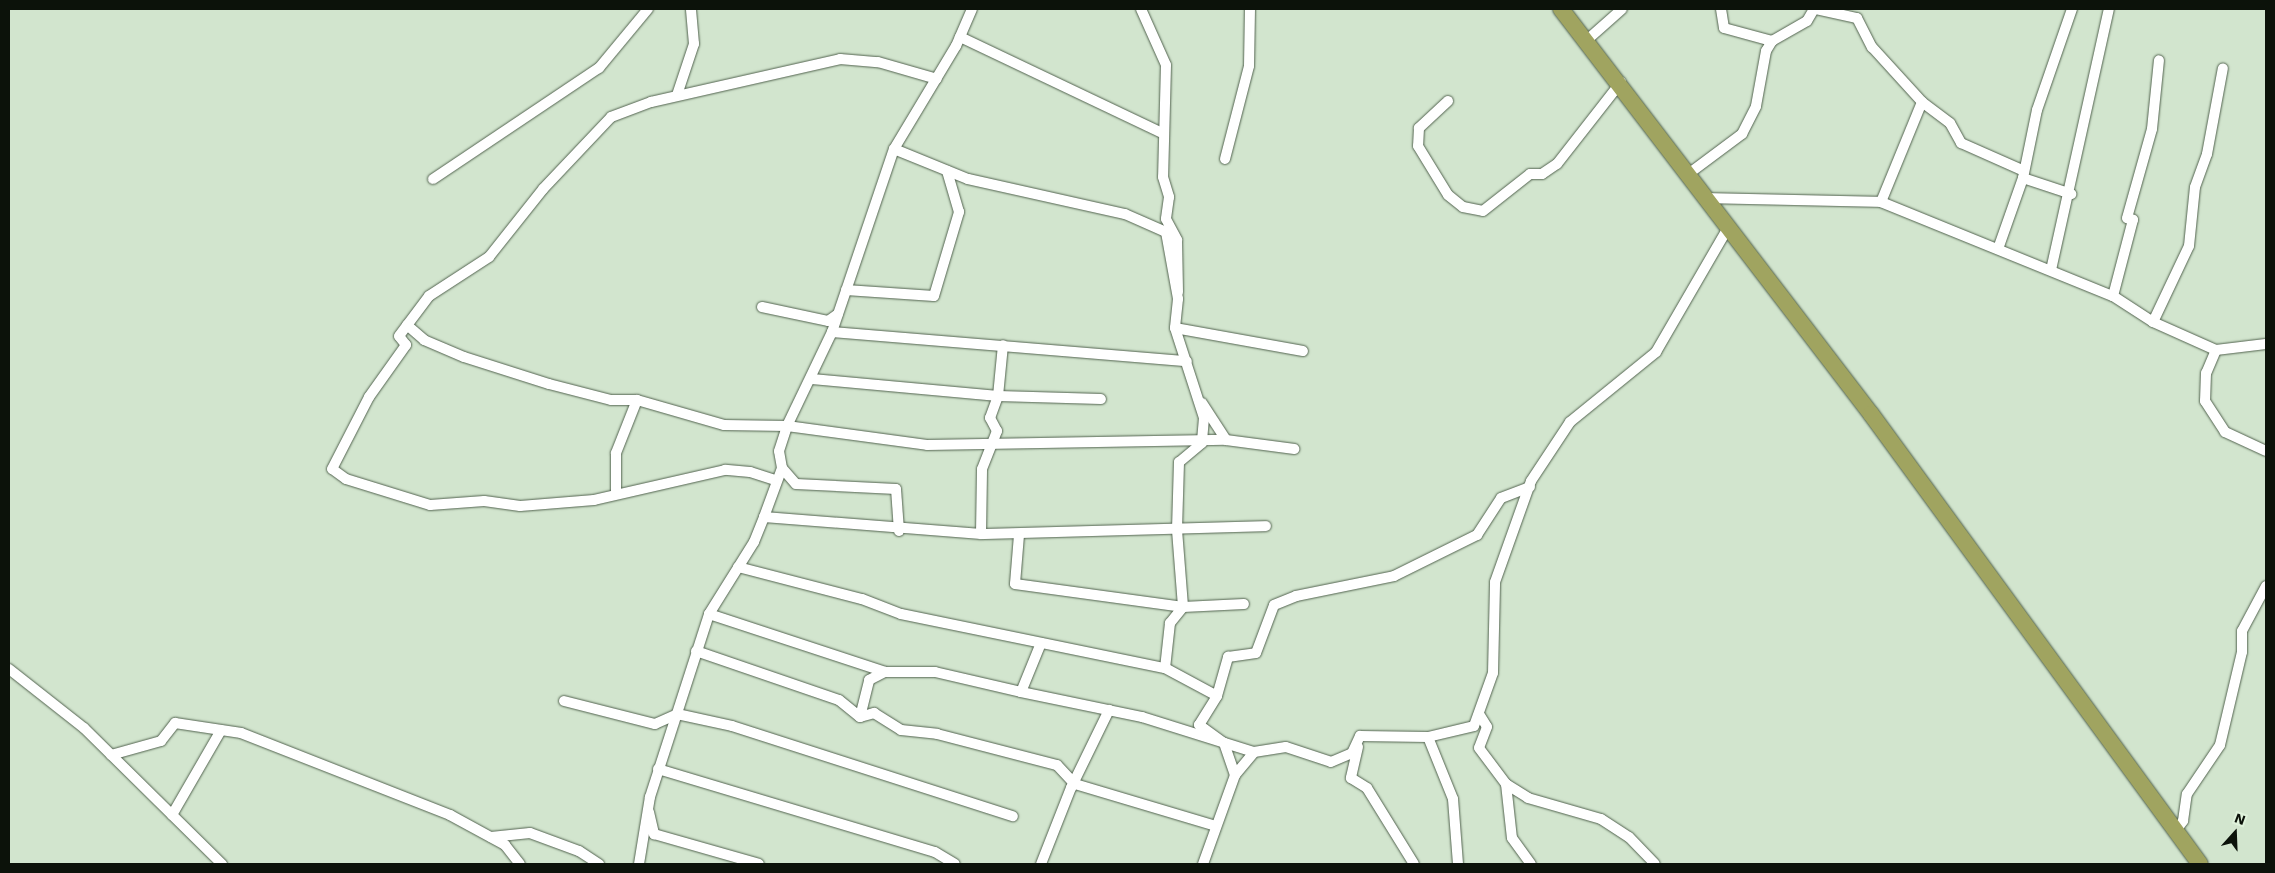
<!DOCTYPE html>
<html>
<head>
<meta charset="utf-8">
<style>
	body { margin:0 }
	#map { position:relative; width:2275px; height:873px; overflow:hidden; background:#d2e5ce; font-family:"Work Sans",sans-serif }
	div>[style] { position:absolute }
	.roads { filter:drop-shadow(0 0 1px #52634f) drop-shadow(0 0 1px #52634f) }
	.minor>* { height:10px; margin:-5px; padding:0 5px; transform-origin:5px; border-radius:5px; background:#fff }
	.trunk>* { height:16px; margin:-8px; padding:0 8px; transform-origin:8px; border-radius:8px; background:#a0a460 }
	span { translate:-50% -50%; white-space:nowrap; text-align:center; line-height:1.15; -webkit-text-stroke:4px #dff2db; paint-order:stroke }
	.frame { position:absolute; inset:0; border:10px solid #0c120a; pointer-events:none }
	.north { position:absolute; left:2210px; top:808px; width:50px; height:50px; -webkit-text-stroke:4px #dff2db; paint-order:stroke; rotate:20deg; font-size:14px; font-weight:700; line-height:20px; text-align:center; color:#0c120a }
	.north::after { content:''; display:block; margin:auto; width:18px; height:22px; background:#0c120a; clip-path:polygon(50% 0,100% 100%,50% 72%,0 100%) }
</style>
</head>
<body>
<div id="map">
	<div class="roads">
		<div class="minor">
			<i style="left:1141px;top:9px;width:61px;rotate:65.9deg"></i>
			<i style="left:1166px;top:65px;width:112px;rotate:91.5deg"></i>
			<i style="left:1163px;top:177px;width:21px;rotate:73deg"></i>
			<i style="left:1169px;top:197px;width:22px;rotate:98deg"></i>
			<i style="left:1166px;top:219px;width:24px;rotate:62deg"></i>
			<i style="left:1177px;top:240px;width:52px;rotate:88.9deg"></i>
			<i style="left:1721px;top:9px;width:19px;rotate:81deg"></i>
			<i style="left:1724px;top:28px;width:50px;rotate:15.2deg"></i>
			<i style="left:1816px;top:9px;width:42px;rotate:12.4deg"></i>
			<i style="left:1857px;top:18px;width:33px;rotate:63deg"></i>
			<i style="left:1872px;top:47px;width:74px;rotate:47.7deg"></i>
			<i style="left:1922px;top:102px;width:35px;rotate:37deg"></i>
			<i style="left:1950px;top:123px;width:23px;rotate:61deg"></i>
			<i style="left:1961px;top:143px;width:67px;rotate:23.9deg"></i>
			<i style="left:960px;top:37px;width:224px;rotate:25.4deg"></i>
			<i style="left:1586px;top:41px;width:48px;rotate:-41.6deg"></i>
			<i style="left:677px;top:95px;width:54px;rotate:-71.6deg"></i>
			<i style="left:694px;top:44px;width:35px;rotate:-95deg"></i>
			<i style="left:1448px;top:101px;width:40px;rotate:137deg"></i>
			<i style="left:1419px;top:128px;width:18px;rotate:93deg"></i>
			<i style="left:1418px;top:146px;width:57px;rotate:58.5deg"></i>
			<i style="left:1448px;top:195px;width:19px;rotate:39deg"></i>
			<i style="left:1463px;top:207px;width:20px;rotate:11deg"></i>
			<i style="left:1483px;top:211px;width:60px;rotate:-38.2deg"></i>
			<i style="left:1530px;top:174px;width:12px"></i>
			<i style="left:1542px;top:174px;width:18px;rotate:-34deg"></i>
			<i style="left:1557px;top:164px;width:104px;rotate:-52deg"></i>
			<i style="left:894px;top:149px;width:80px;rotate:22.1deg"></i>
			<i style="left:968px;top:179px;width:161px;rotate:12.6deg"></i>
			<i style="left:1125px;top:214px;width:45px;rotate:23.7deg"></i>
			<i style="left:1166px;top:232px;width:68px;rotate:79.8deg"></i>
			<i style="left:1178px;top:299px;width:29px;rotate:96deg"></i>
			<i style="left:1175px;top:328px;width:95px;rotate:72.1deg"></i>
			<i style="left:1204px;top:418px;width:25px;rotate:95deg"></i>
			<i style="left:1202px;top:443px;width:30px;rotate:140deg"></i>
			<i style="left:1179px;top:462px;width:68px;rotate:91.7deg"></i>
			<i style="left:1177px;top:530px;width:77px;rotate:85.5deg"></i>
			<i style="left:1183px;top:607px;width:21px;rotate:129deg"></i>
			<i style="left:1170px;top:623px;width:45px;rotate:96.3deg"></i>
			<i style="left:1165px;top:668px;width:59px;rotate:28.3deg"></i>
			<i style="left:1225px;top:159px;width:96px;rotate:-75.5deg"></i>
			<i style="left:1249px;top:66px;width:57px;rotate:-89deg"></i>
			<i style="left:1687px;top:175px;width:69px;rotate:-36.7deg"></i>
			<i style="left:1742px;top:134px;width:31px;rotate:-63deg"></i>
			<i style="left:1756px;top:106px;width:56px;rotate:-79.7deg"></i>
			<i style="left:1766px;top:51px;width:12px;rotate:-59deg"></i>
			<i style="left:1772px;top:41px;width:40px;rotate:-29.7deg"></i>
			<i style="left:1807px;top:21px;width:14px;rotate:-60deg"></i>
			<i style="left:2023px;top:178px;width:51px;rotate:18.4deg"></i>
			<i style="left:433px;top:179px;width:200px;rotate:-33.8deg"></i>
			<i style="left:599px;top:68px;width:77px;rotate:-50.3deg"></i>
			<i style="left:1708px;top:198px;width:173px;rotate:1.3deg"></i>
			<i style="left:1881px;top:202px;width:250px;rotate:22.1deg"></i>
			<i style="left:2113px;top:296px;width:48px;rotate:33deg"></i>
			<i style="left:2153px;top:322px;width:69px;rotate:24deg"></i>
			<i style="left:2216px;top:350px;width:50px;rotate:-6.8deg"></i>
			<i style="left:1881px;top:202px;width:108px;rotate:-67.7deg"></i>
			<i style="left:1998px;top:249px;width:75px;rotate:-70.6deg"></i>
			<i style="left:2023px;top:178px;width:69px;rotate:-78.4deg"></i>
			<i style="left:2037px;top:110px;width:107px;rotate:-70.9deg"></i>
			<i style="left:2051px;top:270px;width:267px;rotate:-77.5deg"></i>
			<i style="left:846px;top:290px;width:88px;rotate:3.9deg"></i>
			<i style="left:934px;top:296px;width:88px;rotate:-73.4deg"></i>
			<i style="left:959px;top:212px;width:43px;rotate:-106.3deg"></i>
			<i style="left:2113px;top:296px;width:79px;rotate:-75.3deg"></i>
			<i style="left:2133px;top:220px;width:6px;rotate:-162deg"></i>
			<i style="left:2127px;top:218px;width:92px;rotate:-74.3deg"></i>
			<i style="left:2152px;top:129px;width:69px;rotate:-84.2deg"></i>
			<i style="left:762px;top:307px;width:67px;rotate:12deg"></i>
			<i style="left:828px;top:321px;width:12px;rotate:-35deg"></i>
			<i style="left:2153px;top:322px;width:84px;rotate:-64.7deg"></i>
			<i style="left:2189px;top:246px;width:59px;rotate:-84.2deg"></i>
			<i style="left:2195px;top:187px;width:35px;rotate:-70deg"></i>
			<i style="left:2207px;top:154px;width:87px;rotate:-79.5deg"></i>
			<i style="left:407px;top:325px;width:23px;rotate:41deg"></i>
			<i style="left:424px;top:340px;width:43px;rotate:23deg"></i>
			<i style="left:464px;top:357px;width:89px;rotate:17.6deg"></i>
			<i style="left:549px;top:384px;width:64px;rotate:14.5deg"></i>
			<i style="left:611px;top:400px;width:26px"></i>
			<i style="left:637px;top:400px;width:91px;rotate:16deg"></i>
			<i style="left:724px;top:425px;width:63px;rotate:0.9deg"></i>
			<i style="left:787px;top:426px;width:141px;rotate:7.7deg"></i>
			<i style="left:927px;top:445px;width:299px;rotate:-1deg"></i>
			<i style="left:1226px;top:440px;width:69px;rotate:7.5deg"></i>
			<i style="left:1175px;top:328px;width:130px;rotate:10.2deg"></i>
			<i style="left:832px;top:332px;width:356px;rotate:4.7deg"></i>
			<i style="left:2216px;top:350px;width:25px;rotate:113deg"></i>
			<i style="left:2206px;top:373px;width:28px;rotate:92deg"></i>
			<i style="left:2205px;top:401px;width:37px;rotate:57deg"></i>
			<i style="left:2225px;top:432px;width:45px;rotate:24.9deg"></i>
			<i style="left:812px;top:379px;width:187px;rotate:5.2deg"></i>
			<i style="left:998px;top:396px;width:103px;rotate:1.7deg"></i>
			<i style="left:1202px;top:403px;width:44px;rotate:57deg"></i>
			<i style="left:782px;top:468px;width:21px;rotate:49deg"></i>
			<i style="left:796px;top:484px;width:100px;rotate:2.9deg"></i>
			<i style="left:896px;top:489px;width:42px;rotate:85.9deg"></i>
			<i style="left:775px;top:480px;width:26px;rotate:-162deg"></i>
			<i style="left:750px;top:472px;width:25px;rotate:-175deg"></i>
			<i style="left:725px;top:470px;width:134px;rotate:167.1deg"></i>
			<i style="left:594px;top:500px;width:74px;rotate:175.4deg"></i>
			<i style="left:520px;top:506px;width:36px;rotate:-172deg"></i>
			<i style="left:484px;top:501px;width:54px;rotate:175.8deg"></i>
			<i style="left:430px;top:505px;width:88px;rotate:-162.8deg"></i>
			<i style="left:346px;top:479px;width:17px;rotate:-144deg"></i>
			<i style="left:332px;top:469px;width:81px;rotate:-62.8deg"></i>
			<i style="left:369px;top:397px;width:64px;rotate:-54.6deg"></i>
			<i style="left:406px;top:345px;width:11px;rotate:-128deg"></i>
			<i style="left:399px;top:336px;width:50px;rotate:-53.1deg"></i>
			<i style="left:429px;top:296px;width:72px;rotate:-33deg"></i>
			<i style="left:489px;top:257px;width:87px;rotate:-51.5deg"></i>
			<i style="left:543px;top:189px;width:99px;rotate:-46.6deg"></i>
			<i style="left:611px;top:117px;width:43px;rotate:-20.6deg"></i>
			<i style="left:651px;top:102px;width:194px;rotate:-12.8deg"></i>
			<i style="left:840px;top:59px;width:38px;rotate:5deg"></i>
			<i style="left:878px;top:62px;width:61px;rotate:16.1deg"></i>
			<i style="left:616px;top:493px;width:40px;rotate:-90deg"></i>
			<i style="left:616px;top:453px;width:57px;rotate:-68.4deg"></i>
			<i style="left:764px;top:517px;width:218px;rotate:4.5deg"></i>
			<i style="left:981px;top:534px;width:285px;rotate:-1.6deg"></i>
			<i style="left:981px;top:534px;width:65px;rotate:-89.1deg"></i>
			<i style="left:982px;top:469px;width:41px;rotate:-68.5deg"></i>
			<i style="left:997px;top:431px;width:15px;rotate:-118deg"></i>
			<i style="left:990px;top:418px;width:23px;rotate:-70deg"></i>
			<i style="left:998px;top:396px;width:51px;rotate:-84.4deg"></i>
			<i style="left:1019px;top:535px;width:49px;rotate:94.7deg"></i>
			<i style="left:1015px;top:584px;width:170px;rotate:7.8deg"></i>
			<i style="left:1183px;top:607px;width:61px;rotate:-2.8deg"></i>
			<i style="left:738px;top:567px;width:128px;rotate:14.5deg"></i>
			<i style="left:862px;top:599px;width:42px;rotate:21deg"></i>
			<i style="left:901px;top:614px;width:269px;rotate:11.6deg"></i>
			<i style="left:709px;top:614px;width:185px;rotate:18.2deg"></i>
			<i style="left:1041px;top:643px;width:53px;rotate:112.2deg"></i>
			<i style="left:1021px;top:692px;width:124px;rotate:11.7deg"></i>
			<i style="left:1142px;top:717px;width:117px;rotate:17.4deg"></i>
			<i style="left:1254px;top:752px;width:32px;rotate:-9deg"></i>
			<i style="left:1286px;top:747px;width:47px;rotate:18.4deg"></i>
			<i style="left:1331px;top:762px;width:23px;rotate:-23deg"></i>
			<i style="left:1352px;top:753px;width:19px;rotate:-65deg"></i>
			<i style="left:696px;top:651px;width:151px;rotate:18.9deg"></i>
			<i style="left:839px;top:700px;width:27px;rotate:39deg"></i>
			<i style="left:860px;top:717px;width:15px;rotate:-16deg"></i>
			<i style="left:874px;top:713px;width:32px;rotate:32deg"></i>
			<i style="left:901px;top:730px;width:36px;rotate:6deg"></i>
			<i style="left:937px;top:734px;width:124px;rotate:14.5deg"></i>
			<i style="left:1057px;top:765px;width:26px;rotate:47deg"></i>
			<i style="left:1075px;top:784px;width:147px;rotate:16.6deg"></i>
			<i style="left:9px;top:669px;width:95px;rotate:38.2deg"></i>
			<i style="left:84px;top:728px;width:194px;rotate:44.6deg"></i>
			<i style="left:564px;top:701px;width:94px;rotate:14.2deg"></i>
			<i style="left:655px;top:724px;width:24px;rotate:-24deg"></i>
			<i style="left:677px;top:714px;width:56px;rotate:12.3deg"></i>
			<i style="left:732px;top:726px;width:295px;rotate:17.8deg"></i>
			<i style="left:1479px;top:714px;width:15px;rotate:58deg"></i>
			<i style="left:1487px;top:727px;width:22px;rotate:111deg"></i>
			<i style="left:1479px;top:748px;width:45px;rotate:53.1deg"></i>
			<i style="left:1506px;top:784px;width:26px;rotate:32deg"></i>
			<i style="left:1528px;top:798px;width:76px;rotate:16deg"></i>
			<i style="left:1601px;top:819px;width:33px;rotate:33deg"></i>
			<i style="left:1629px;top:837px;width:37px;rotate:46deg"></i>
			<i style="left:860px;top:717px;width:38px;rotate:-76deg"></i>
			<i style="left:869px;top:680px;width:18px;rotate:-27deg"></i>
			<i style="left:885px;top:672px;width:50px"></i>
			<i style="left:935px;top:672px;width:88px;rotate:13.1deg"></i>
			<i style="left:1360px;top:736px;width:68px;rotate:0.8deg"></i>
			<i style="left:1428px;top:737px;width:47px;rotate:-13.4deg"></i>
			<i style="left:1474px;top:726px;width:56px;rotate:-70.3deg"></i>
			<i style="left:1493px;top:673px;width:91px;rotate:-88.7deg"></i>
			<i style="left:1495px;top:582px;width:107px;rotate:-70.4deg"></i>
			<i style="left:1531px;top:481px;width:71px;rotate:-56.5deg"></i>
			<i style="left:1570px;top:422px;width:111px;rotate:-39.1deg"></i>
			<i style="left:1656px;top:352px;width:146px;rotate:-59.9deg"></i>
			<i style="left:1428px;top:737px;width:67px;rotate:68deg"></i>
			<i style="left:1453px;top:799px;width:65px;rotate:85.6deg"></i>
			<i style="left:1358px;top:747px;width:32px;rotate:103deg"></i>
			<i style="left:1351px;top:778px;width:19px;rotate:32deg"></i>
			<i style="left:1367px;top:788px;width:89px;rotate:58.3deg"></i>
			<i style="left:111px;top:755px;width:52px;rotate:-15.6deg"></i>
			<i style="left:161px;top:741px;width:23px;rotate:-52deg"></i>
			<i style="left:175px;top:723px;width:67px;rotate:8.6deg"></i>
			<i style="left:241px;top:733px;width:225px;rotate:21.4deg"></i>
			<i style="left:450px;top:815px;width:63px;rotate:28.6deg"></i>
			<i style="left:505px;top:845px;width:24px;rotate:52deg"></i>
			<i style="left:658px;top:769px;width:289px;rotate:16.7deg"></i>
			<i style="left:935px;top:852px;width:23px;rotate:31deg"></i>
			<i style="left:1235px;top:775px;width:34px;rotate:-109deg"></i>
			<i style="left:1224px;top:743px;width:31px;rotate:-144deg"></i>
			<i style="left:1199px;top:725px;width:34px;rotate:-58deg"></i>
			<i style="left:1217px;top:696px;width:41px;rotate:-74.2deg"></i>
			<i style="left:1228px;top:657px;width:28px;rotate:-8deg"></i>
			<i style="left:1256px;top:653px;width:51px;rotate:-69.4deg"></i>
			<i style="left:1274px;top:605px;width:24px;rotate:-22deg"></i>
			<i style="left:1296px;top:596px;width:100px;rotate:-11.5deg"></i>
			<i style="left:1394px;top:576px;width:93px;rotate:-26.3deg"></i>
			<i style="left:1477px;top:535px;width:44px;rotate:-57deg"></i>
			<i style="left:1501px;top:498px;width:31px;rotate:-21deg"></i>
			<i style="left:1506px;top:784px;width:54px;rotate:83.7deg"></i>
			<i style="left:1512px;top:838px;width:32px;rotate:54deg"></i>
			<i style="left:649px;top:812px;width:23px;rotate:77deg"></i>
			<i style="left:654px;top:834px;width:109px;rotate:15.9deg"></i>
			<i style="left:172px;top:815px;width:98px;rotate:-60deg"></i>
			<i style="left:2175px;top:832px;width:14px;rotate:-54deg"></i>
			<i style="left:2183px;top:821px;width:27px;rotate:-82deg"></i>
			<i style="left:2187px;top:794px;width:59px;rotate:-56deg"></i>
			<i style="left:2220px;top:745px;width:96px;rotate:-76.7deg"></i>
			<i style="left:2242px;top:652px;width:21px;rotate:-90deg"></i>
			<i style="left:2242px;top:631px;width:51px;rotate:-61.9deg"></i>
			<i style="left:491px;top:837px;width:39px;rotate:-6deg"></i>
			<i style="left:530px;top:833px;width:52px;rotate:20.2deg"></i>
			<i style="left:579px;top:851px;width:24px;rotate:33deg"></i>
			<i style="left:639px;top:864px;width:68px;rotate:-80.7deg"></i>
			<i style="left:650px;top:797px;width:192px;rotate:-72.1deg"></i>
			<i style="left:709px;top:614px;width:85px;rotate:-58deg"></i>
			<i style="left:754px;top:542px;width:27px;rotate:-68deg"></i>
			<i style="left:764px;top:517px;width:52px;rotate:-69.8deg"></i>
			<i style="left:782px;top:468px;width:17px;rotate:-100deg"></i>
			<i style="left:779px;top:451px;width:26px;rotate:-72deg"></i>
			<i style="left:787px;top:426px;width:104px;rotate:-64.4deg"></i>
			<i style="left:832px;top:332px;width:193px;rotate:-71.3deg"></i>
			<i style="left:894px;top:149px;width:120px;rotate:-59deg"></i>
			<i style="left:956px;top:46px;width:40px;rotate:-66.6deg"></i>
			<i style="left:1041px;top:864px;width:82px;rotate:-68.5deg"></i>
			<i style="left:1071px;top:788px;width:87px;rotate:-64deg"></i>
			<i style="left:1203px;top:864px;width:95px;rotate:-70.2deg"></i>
			<i style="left:1235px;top:775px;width:30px;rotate:-50deg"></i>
		</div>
		<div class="trunk">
			<i style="left:1561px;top:9px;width:510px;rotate:52.57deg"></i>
			<i style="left:1871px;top:414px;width:557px;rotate:53.83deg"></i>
		</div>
	</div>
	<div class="frame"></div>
	<div class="north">N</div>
</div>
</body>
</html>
